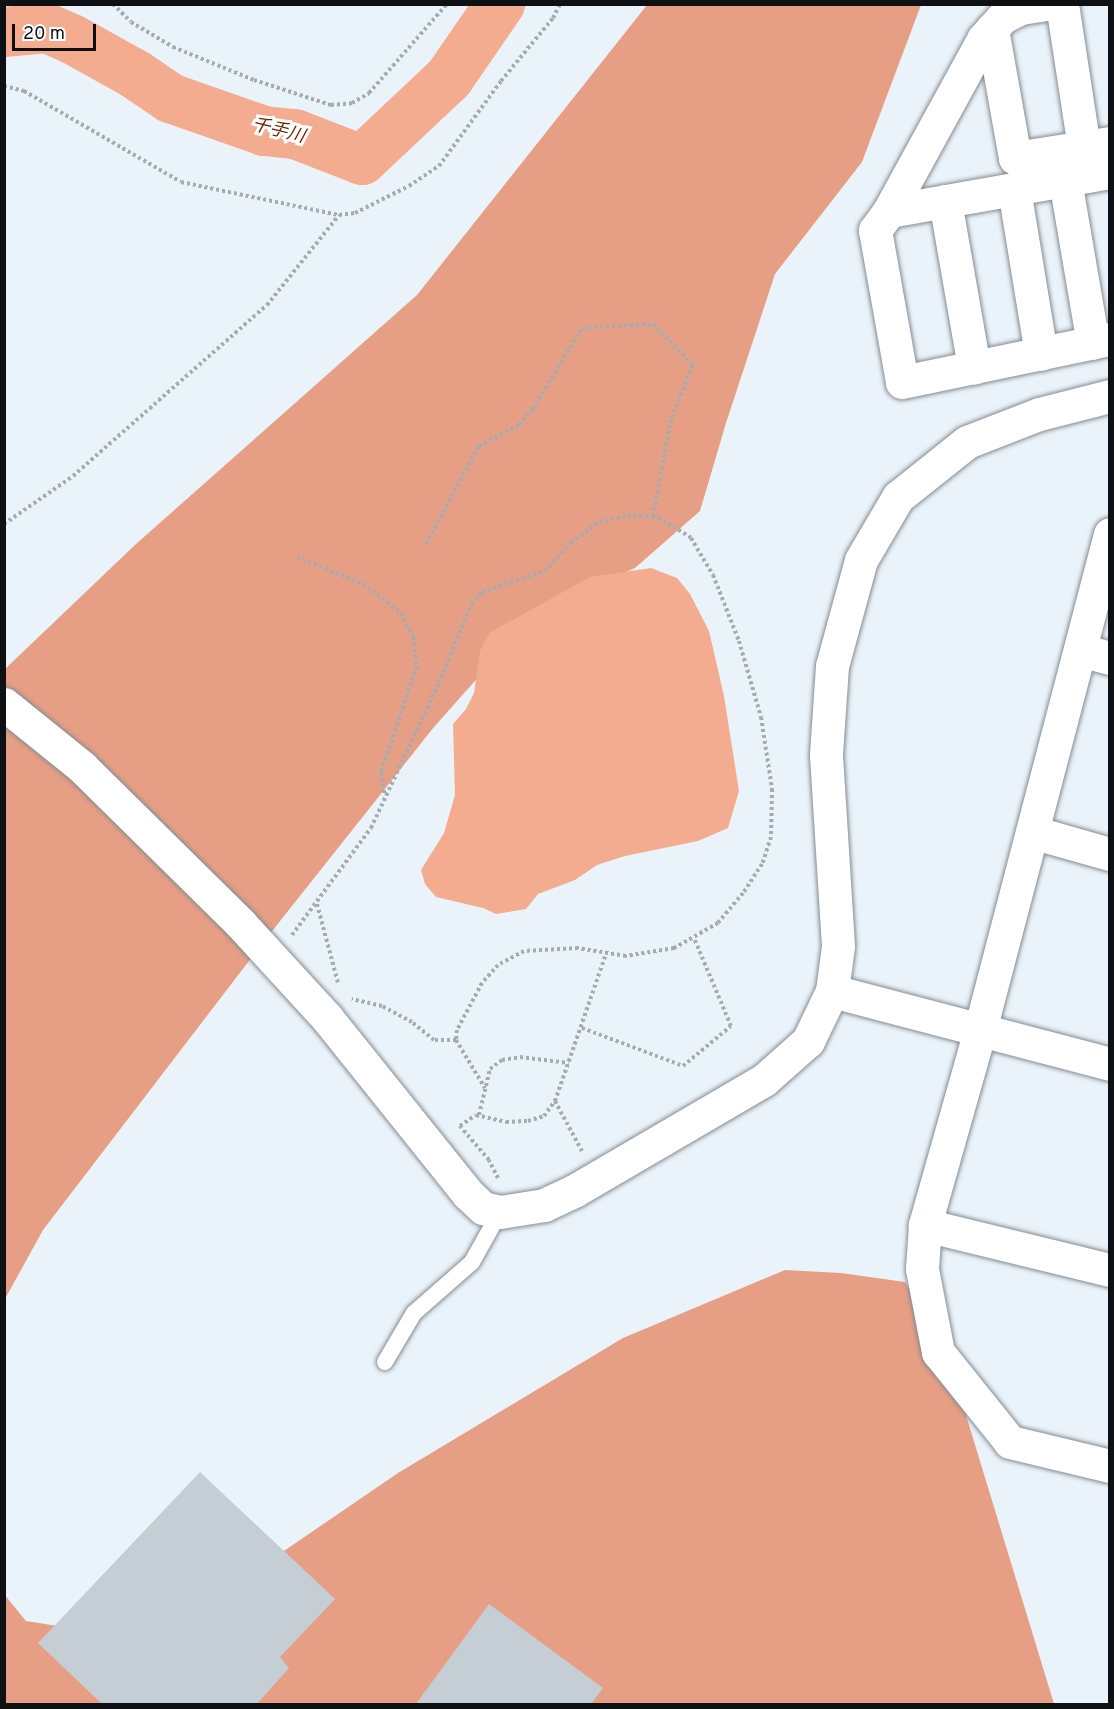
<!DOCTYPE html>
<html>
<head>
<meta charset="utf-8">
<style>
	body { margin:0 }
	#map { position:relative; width:1114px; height:1709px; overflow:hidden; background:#eaf3fa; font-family:Overpass,"Noto Sans JP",sans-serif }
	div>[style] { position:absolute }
	.forest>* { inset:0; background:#e69f84 }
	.water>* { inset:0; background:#f4ac90 }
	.river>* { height:50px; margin:-25px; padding:0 25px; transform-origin:25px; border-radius:25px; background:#f4ac90 }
	.building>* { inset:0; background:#c5ced5 }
	.path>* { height:4px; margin-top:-2px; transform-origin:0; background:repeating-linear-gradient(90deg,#a5acb1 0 3px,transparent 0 6px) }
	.roads { filter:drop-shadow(0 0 2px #848c92) drop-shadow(0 0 2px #848c92) }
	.lane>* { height:16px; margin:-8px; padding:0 8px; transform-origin:8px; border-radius:8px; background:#fff }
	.street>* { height:33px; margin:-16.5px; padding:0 16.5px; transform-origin:16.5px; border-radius:16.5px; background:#fff }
	.secondary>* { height:33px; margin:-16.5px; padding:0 16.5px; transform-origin:16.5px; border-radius:16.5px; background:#fff }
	span { translate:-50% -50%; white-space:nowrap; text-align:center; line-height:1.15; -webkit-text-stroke:6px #fff; paint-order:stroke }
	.water-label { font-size:18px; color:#652609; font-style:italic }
	.frame { position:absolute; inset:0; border:6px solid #0e1113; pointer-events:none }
	.scale { position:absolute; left:12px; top:24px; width:84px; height:27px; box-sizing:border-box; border:3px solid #0e1113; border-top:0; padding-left:8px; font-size:18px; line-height:21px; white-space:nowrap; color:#0e1113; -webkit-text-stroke:4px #fff; paint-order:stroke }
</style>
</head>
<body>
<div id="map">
	<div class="forest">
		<i style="clip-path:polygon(647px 5px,921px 5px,862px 162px,775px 274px,726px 423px,700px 511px,635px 568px,538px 610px,434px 727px,265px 940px,43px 1230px,5px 1299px,5px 669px,136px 544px,417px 295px)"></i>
		<i style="clip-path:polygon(785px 1270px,841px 1273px,905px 1282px,948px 1356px,1054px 1704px,5px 1704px,4px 1594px,26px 1621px,109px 1634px,221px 1594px,398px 1473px,623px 1338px)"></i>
	</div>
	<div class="water">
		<i style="clip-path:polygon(651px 568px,677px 578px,690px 594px,709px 631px,724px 696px,739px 791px,728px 828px,698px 841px,625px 856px,597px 865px,575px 880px,538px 894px,526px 909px,496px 914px,483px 908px,436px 897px,425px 884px,421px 870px,444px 833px,455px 795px,453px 724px,466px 709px,474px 693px,480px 651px,489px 633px,590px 577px)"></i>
	</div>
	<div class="river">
		<i style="left:4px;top:32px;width:43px;rotate:-5.3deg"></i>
		<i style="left:47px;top:28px;width:27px;rotate:24deg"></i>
		<i style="left:72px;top:39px;width:72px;rotate:29.1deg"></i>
		<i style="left:135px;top:74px;width:42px;rotate:34.4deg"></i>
		<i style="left:170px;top:98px;width:100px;rotate:19.3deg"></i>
		<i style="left:264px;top:131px;width:31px;rotate:6deg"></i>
		<i style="left:295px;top:134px;width:72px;rotate:21.2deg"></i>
		<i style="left:362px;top:160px;width:120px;rotate:-43.3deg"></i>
		<i style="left:449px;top:78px;width:90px;rotate:-55.4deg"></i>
	</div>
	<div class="building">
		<i style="clip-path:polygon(200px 1472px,335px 1599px,280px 1657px,289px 1668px,257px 1704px,102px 1704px,38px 1643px)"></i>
		<i style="clip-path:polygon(489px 1604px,603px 1688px,591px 1704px,416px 1704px)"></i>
	</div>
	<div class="path">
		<i style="left:113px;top:4px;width:25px;rotate:45deg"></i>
		<i style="left:131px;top:22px;width:49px;rotate:30.8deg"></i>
		<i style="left:173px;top:47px;width:87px;rotate:22.2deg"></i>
		<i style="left:254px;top:80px;width:81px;rotate:18deg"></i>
		<i style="left:331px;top:105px;width:21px;rotate:-5deg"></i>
		<i style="left:352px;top:103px;width:20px;rotate:-30deg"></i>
		<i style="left:369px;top:93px;width:118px;rotate:-48.8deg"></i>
		<i style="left:4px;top:86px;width:21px;rotate:14deg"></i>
		<i style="left:24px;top:91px;width:181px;rotate:30.1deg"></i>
		<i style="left:181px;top:182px;width:161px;rotate:11.8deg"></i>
		<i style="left:4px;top:524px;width:84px;rotate:-34.8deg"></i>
		<i style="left:73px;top:476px;width:259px;rotate:-41.4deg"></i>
		<i style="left:267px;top:305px;width:115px;rotate:-51.3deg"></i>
		<i style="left:339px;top:215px;width:16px;rotate:-7deg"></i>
		<i style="left:355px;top:213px;width:60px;rotate:-26.6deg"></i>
		<i style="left:409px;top:186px;width:36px;rotate:-34deg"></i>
		<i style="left:439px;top:166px;width:105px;rotate:-53.9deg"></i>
		<i style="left:501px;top:81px;width:82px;rotate:-50.5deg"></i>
		<i style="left:553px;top:18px;width:16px;rotate:-63deg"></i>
		<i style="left:426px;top:544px;width:111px;rotate:-61.6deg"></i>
		<i style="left:479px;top:446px;width:45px;rotate:-27.7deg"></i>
		<i style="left:519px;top:425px;width:21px;rotate:-49deg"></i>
		<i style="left:533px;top:409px;width:95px;rotate:-58.8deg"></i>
		<i style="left:582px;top:328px;width:71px;rotate:-3.2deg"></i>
		<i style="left:653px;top:324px;width:57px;rotate:45.7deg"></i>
		<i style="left:693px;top:365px;width:58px;rotate:112.2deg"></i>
		<i style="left:671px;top:419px;width:100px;rotate:100.4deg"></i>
		<i style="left:297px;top:557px;width:71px;rotate:22.2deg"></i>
		<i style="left:363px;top:584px;width:48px;rotate:37.3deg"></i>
		<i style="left:401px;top:613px;width:27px;rotate:63deg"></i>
		<i style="left:413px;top:637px;width:29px;rotate:82deg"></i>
		<i style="left:417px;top:666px;width:112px;rotate:108.8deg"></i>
		<i style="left:381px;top:772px;width:24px;rotate:81deg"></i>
		<i style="left:317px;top:904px;width:82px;rotate:75.1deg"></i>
		<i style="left:292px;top:935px;width:133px;rotate:-53.6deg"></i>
		<i style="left:371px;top:828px;width:160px;rotate:-64.9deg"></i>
		<i style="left:439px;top:683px;width:85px;rotate:-67.9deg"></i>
		<i style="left:471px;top:604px;width:16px;rotate:-47deg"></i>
		<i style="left:482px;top:592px;width:66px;rotate:-18.4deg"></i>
		<i style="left:545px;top:571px;width:38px;rotate:-47deg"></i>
		<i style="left:571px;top:543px;width:35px;rotate:-37deg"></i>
		<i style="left:599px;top:522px;width:35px;rotate:-12deg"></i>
		<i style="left:633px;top:515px;width:25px;rotate:5deg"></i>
		<i style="left:658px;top:517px;width:39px;rotate:32deg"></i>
		<i style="left:691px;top:538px;width:43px;rotate:59.3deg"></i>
		<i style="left:713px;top:575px;width:71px;rotate:68.5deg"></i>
		<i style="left:739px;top:641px;width:79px;rotate:73.9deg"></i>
		<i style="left:761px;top:717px;width:73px;rotate:81.3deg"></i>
		<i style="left:772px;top:789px;width:48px;rotate:91.2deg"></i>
		<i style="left:771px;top:837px;width:28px;rotate:108deg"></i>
		<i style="left:762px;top:864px;width:35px;rotate:123deg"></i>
		<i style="left:743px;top:893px;width:39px;rotate:130deg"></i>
		<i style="left:718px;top:923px;width:51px;rotate:150.4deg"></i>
		<i style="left:674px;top:948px;width:49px;rotate:170.5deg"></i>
		<i style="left:626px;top:956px;width:49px;rotate:-170.5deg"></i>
		<i style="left:578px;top:948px;width:54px;rotate:176.8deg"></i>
		<i style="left:524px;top:951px;width:30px;rotate:152deg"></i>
		<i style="left:498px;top:965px;width:24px;rotate:132deg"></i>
		<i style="left:482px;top:983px;width:53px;rotate:118deg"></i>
		<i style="left:457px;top:1030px;width:10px;rotate:96deg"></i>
		<i style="left:456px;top:1040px;width:22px;rotate:180deg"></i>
		<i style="left:434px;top:1040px;width:28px;rotate:-141deg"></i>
		<i style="left:412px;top:1022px;width:34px;rotate:-152deg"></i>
		<i style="left:382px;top:1006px;width:31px;rotate:-167deg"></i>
		<i style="left:582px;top:1028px;width:108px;rotate:20.6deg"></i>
		<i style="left:683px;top:1066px;width:62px;rotate:-39.8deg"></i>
		<i style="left:731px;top:1026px;width:95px;rotate:-112.8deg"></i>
		<i style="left:456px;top:1040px;width:56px;rotate:58.9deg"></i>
		<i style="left:555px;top:1101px;width:59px;rotate:61.7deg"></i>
		<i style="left:479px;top:1115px;width:47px;rotate:-76.6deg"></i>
		<i style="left:490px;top:1069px;width:15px;rotate:-37deg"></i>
		<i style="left:502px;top:1060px;width:18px;rotate:-9deg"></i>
		<i style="left:520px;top:1057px;width:49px;rotate:7deg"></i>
		<i style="left:498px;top:1178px;width:20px;rotate:-117deg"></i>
		<i style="left:489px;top:1160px;width:45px;rotate:-130.5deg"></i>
		<i style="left:460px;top:1126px;width:19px;rotate:-35deg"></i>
		<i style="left:476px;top:1115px;width:31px;rotate:13deg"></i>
		<i style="left:506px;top:1122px;width:22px;rotate:-3deg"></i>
		<i style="left:528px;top:1121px;width:17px;rotate:-17deg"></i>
		<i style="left:544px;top:1116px;width:19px;rotate:-54deg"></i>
		<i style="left:555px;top:1101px;width:156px;rotate:-70.9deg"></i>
	</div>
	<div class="roads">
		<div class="lane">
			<i style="left:385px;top:1362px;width:57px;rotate:-59.4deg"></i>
			<i style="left:414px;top:1313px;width:77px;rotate:-41.3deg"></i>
			<i style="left:472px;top:1262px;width:57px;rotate:-60.8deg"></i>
		</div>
		<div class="street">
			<i style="left:1062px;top:4px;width:145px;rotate:81.3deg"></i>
			<i style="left:992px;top:29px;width:131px;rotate:79.9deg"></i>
			<i style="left:1015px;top:158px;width:96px;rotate:-9deg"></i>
			<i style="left:1110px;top:172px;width:224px;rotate:170deg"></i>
			<i style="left:889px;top:211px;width:24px;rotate:126deg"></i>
			<i style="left:875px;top:230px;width:154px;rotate:79.9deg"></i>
			<i style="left:902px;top:382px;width:212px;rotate:-11.7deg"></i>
			<i style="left:1065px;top:180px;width:165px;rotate:80.3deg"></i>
			<i style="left:1014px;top:189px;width:167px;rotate:80.7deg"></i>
			<i style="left:945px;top:201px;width:169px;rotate:80.1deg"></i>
			<i style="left:889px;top:211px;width:196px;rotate:-61.3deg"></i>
			<i style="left:983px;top:39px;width:30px;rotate:-48deg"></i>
			<i style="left:1003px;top:17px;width:20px;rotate:-27deg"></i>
			<i style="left:1021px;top:8px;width:24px;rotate:-9deg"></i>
			<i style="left:1110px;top:534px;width:513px;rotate:104.69deg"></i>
			<i style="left:980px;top:1030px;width:203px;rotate:105.8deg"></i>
			<i style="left:925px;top:1225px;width:190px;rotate:13.7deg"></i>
			<i style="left:1080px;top:650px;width:31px;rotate:15deg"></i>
			<i style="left:4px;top:704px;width:100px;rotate:38.9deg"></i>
			<i style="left:82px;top:767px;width:223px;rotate:44.6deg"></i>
			<i style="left:241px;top:924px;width:127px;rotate:47.5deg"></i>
			<i style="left:327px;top:1018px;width:226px;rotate:51.3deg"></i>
			<i style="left:468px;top:1194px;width:21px;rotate:43deg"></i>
			<i style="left:483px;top:1208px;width:17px;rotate:13deg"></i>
			<i style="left:500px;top:1212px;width:45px;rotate:-9deg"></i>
			<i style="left:544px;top:1205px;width:33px;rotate:-25deg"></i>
			<i style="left:574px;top:1191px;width:220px;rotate:-30.3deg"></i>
			<i style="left:764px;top:1080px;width:59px;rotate:-41.6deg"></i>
			<i style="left:808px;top:1041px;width:55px;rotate:-64.4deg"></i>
			<i style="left:1032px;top:832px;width:81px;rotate:15.8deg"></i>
			<i style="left:925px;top:1225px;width:44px;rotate:93.9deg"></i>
			<i style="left:922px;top:1269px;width:85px;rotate:79.1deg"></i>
			<i style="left:938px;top:1352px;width:115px;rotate:51.3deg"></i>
			<i style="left:1010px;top:1442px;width:103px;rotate:13.5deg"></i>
		</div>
		<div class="secondary">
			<i style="left:1110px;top:396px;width:73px;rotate:165.8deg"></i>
			<i style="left:1039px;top:414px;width:77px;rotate:158.7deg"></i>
			<i style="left:967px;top:442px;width:88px;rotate:141.4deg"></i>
			<i style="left:898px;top:497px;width:73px;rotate:120.4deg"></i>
			<i style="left:861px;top:560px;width:110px;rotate:105.3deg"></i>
			<i style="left:832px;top:666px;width:89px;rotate:93.9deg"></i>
			<i style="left:826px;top:755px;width:191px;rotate:86.4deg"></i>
			<i style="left:838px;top:946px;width:45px;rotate:97.6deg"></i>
			<i style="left:832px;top:991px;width:287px;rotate:14.7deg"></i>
		</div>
	</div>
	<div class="water-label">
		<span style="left:278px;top:132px;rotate:14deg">千手川</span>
	</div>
	<div class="frame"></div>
	<div class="scale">20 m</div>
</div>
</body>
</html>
